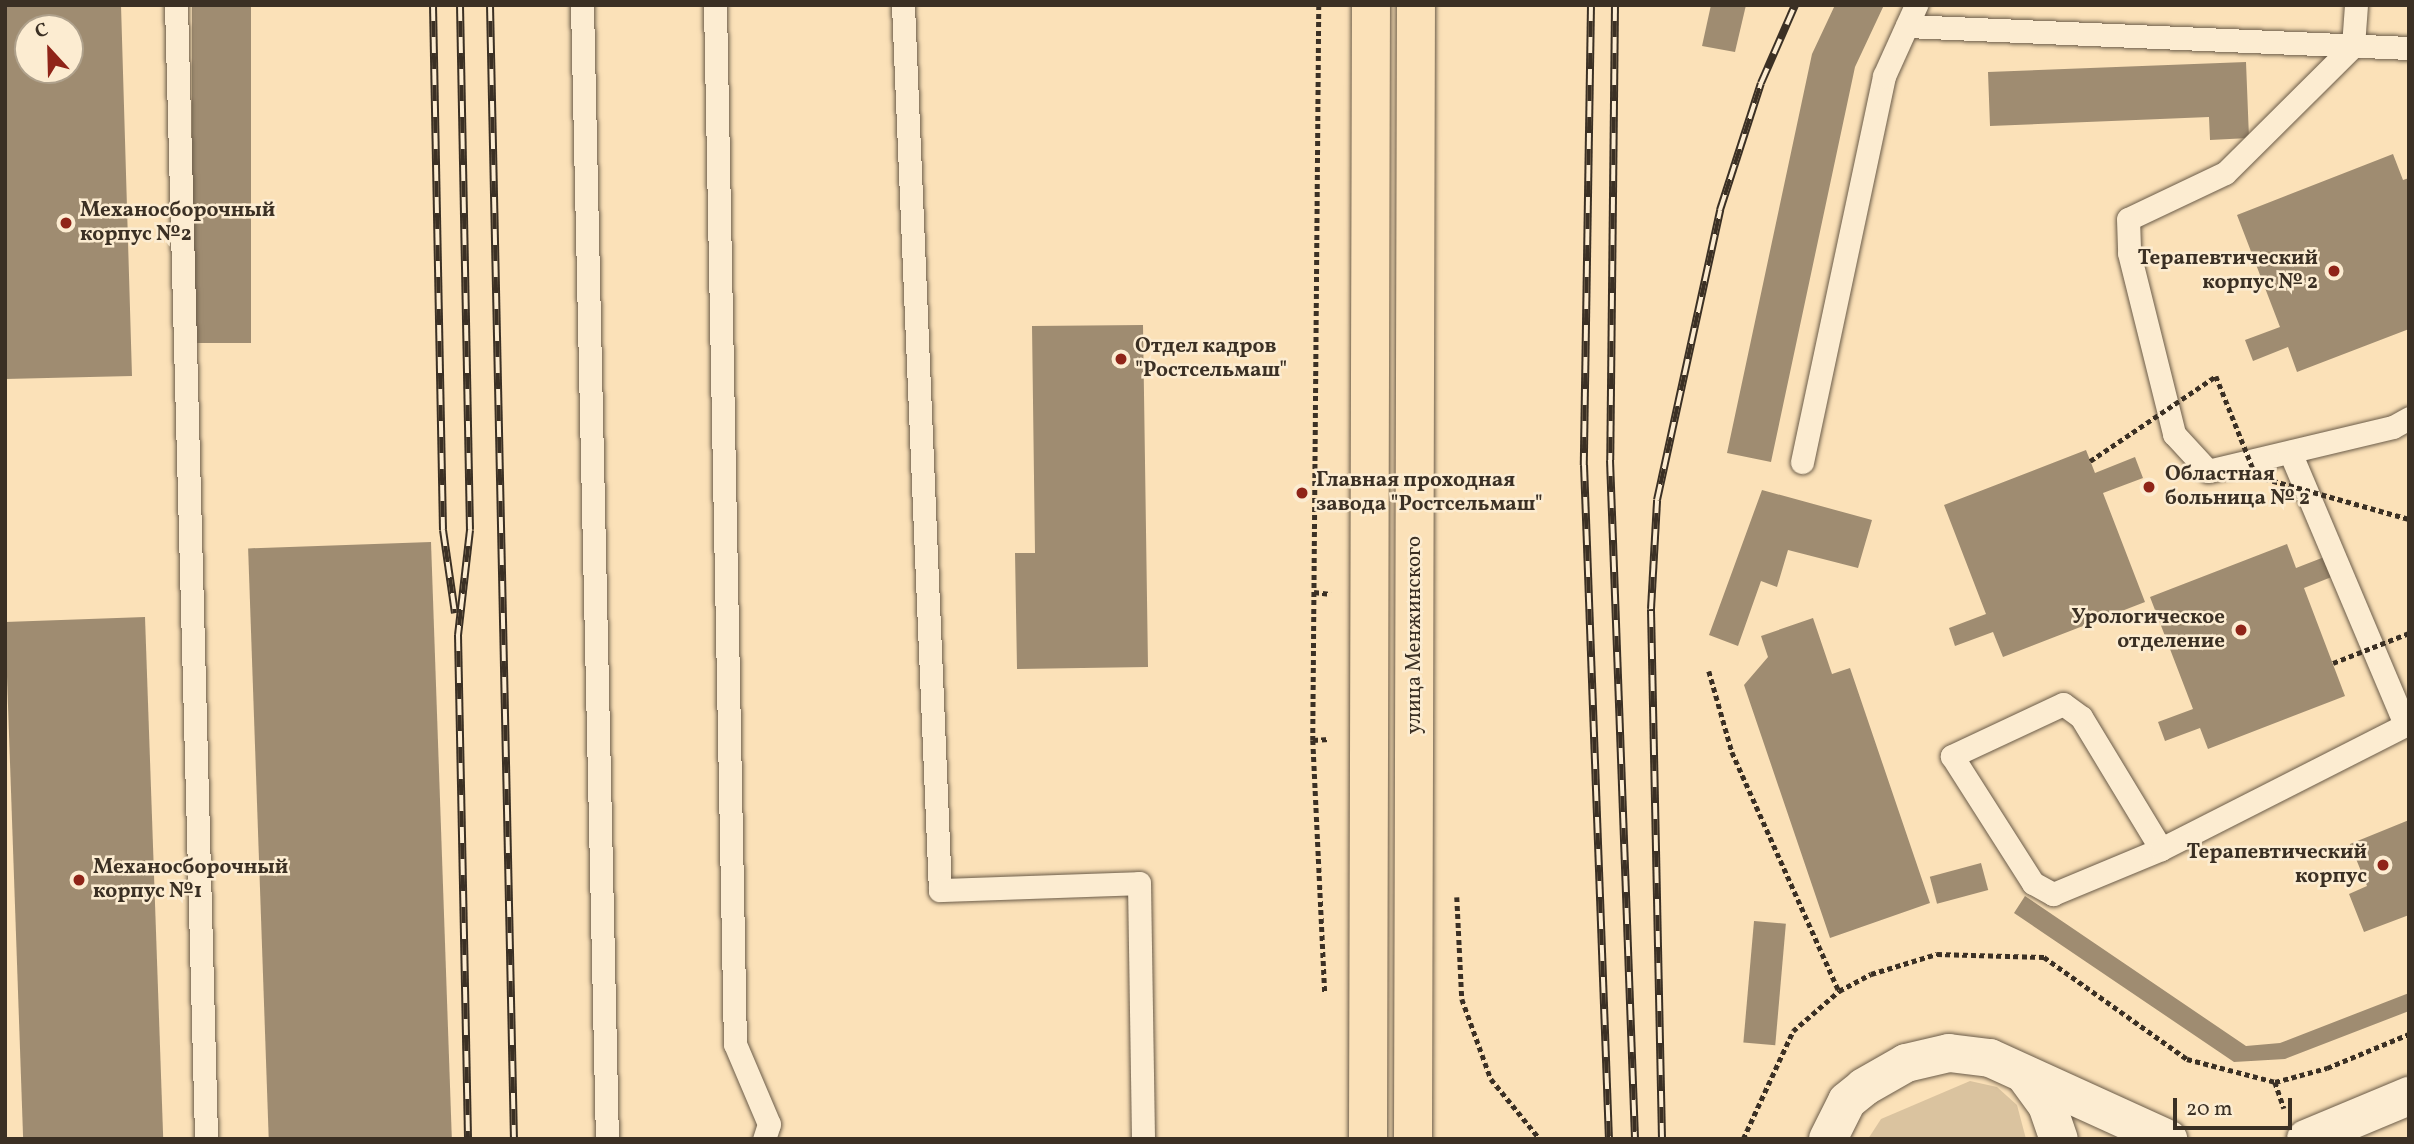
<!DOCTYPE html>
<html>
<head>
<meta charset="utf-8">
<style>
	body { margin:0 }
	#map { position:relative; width:2414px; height:1144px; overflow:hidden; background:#fbe1b8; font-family:Vollkorn,serif }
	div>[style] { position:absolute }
	.green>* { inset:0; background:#dac39f }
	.building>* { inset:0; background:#9f8c71; transform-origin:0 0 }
	.path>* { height:4.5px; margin-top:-2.25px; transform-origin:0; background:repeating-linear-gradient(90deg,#3b3024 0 5px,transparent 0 8.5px) }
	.roads { filter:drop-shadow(0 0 2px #6b5c49) drop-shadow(0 0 2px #6b5c49) }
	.service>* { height:23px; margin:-11.5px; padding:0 11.5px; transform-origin:11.5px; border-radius:11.5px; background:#fcecd1 }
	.secondary>* { height:38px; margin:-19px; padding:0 19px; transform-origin:19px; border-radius:19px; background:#fcecd1 }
	.primary>* { height:38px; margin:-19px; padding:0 19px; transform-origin:19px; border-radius:19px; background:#fbe1b8 }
	.rail>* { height:8px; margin-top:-4px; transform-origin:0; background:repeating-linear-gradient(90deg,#fcecd1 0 16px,#3b3024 0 32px); box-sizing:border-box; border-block:2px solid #3b3024 }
	.path-bridge>* { height:4.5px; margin-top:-2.25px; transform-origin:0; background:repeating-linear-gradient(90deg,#3b3024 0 5px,transparent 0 8.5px) }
	.dots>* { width:19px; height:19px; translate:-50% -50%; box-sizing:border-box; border:4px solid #fcecd1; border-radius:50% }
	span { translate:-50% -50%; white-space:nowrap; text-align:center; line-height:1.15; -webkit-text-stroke:5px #fcecd1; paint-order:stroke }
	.poi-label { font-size:21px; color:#3b3024; font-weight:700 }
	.left { translate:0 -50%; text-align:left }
	.right { translate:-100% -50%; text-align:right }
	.street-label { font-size:21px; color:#3b3024 }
	.frame { position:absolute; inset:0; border:7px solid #3b3024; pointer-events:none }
	.north { position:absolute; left:14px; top:14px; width:70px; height:70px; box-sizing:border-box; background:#fcecd1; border:2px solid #afa18c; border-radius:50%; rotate:338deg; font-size:19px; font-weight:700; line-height:28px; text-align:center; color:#3b3024 }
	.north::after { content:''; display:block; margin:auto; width:24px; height:32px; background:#8f2418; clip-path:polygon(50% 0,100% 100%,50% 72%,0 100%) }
	.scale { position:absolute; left:2173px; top:1098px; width:119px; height:32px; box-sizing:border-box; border:4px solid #3b3024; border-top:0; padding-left:9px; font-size:21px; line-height:24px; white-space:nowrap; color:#3b3024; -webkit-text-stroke:5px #fcecd1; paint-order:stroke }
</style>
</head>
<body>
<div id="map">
	<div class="green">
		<i style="clip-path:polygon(1970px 1081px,1997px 1087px,2017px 1105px,2026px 1139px,1868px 1139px,1881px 1119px)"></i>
	</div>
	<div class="building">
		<i style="clip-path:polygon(evenodd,5px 5px,121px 5px,132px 376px,5px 379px,5px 5px,28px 28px,70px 28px,70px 70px,28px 70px,28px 28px)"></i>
		<i style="left:192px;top:5px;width:59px;height:338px"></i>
		<i style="clip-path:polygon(1711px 5px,1746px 5px,1735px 52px,1702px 46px)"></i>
		<i style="clip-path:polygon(1835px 5px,1884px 5px,1855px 67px,1771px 462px,1727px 453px,1812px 54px)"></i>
		<i style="clip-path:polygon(2246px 62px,2249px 138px,2210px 140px,2209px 117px,1990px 126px,1988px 72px)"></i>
		<i style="clip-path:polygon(2393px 154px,2403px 180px,2409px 178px,2409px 329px,2297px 372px,2288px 347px,2253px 361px,2245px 340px,2280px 327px,2237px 215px)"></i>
		<i style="clip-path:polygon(1143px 325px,1148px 667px,1017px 669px,1015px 553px,1035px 553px,1032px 326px)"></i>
		<i style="clip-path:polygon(2086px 450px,2095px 473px,2135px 457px,2143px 478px,2103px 493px,2145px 602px,2003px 657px,1993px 632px,1955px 646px,1949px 628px,1986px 614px,1944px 505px)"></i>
		<i style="clip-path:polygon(1762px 490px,1872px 520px,1858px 568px,1788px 550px,1777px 587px,1761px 581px,1738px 646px,1709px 635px)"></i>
		<i style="left:431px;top:542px;width:597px;height:183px;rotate:88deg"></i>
		<i style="clip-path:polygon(2287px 544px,2296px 568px,2332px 554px,2339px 574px,2304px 588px,2345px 696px,2208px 749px,2200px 728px,2165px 741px,2158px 722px,2193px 709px,2150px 597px)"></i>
		<i style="left:145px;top:617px;width:522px;height:140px;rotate:88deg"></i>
		<i style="clip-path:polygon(1813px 618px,1832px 674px,1850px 668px,1930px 903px,1830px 938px,1744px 685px,1768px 657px,1761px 636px)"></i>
		<i style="clip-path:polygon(2409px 820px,2409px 915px,2364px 932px,2349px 894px,2367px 886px,2350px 844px)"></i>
		<i style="left:1981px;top:863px;width:28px;height:53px;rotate:75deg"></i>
		<i style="clip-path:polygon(2025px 896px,2246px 1046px,2280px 1043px,2409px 993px,2409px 1011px,2285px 1059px,2234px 1062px,2014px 913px)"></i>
		<i style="left:1754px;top:921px;width:32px;height:122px;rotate:5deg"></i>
	</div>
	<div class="path">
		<i style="left:1319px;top:5px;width:735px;rotate:90.47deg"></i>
		<i style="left:1313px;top:740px;width:254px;rotate:87.3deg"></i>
		<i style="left:1314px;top:592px;width:17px;rotate:7deg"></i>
		<i style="left:1709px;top:671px;width:84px;rotate:74.1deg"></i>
		<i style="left:1732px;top:752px;width:262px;rotate:65.9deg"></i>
		<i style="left:1313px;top:740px;width:16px;rotate:-4deg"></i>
		<i style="left:1457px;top:897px;width:102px;rotate:87.2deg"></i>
		<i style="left:1462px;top:999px;width:85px;rotate:70.1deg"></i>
		<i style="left:1491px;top:1079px;width:77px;rotate:50.8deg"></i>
		<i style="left:2275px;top:1082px;width:54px;rotate:-15.1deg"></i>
		<i style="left:2327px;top:1068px;width:89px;rotate:-22.5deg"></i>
		<i style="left:1743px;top:1139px;width:119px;rotate:-65.2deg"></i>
		<i style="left:1793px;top:1031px;width:61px;rotate:-41deg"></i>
		<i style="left:1839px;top:991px;width:36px;rotate:-28deg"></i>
		<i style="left:1871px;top:974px;width:69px;rotate:-16.9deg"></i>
		<i style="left:1937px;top:954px;width:107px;rotate:1.6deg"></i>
		<i style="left:2044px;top:957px;width:176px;rotate:35.5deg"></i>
		<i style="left:2187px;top:1059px;width:91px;rotate:14.6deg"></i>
		<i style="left:2275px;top:1082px;width:28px;rotate:71deg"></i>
	</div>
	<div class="roads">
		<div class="service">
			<i style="left:176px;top:5px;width:1134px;rotate:88.48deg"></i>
			<i style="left:582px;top:5px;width:1134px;rotate:88.74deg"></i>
			<i style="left:715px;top:5px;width:1039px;rotate:88.9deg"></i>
			<i style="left:735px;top:1044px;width:87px;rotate:67deg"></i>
			<i style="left:769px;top:1124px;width:16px;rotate:108deg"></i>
			<i style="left:903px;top:5px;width:886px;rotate:87.61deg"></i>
			<i style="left:940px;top:890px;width:199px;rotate:-2deg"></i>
			<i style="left:1139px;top:883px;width:256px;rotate:89.1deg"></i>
			<i style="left:2356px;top:5px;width:41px;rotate:94.2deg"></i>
			<i style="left:2353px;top:46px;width:180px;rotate:135.2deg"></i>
			<i style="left:2225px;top:173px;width:107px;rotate:154.6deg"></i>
			<i style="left:2128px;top:219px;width:34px;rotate:88deg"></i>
			<i style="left:2129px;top:253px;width:187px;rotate:76deg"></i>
			<i style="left:2174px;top:434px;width:50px;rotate:47.4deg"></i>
			<i style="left:2208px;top:471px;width:190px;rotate:-13.4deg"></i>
			<i style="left:2393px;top:427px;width:18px;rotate:-29deg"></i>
			<i style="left:1907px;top:26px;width:502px;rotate:2.51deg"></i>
			<i style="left:2290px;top:452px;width:295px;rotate:67.1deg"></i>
			<i style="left:1802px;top:462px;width:395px;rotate:-78deg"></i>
			<i style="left:1884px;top:76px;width:78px;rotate:-65.7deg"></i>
			<i style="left:2161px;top:849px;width:154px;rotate:-121.2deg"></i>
			<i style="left:2081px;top:717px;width:22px;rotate:-144deg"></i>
			<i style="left:2063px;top:704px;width:123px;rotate:154.9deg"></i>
			<i style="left:1952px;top:756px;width:151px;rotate:57.5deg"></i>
			<i style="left:2033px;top:883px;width:23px;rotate:29deg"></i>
			<i style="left:2053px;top:894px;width:117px;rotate:-22.6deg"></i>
			<i style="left:2161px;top:849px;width:278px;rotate:-26.9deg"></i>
		</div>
		<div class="secondary">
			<i style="left:2025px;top:1075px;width:37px;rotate:54deg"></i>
			<i style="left:2047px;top:1105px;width:36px;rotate:71deg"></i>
			<i style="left:1828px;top:1139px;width:42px;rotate:-63.4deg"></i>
			<i style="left:1847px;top:1101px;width:22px;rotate:-39deg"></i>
			<i style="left:1864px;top:1087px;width:48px;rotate:-29.7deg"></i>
			<i style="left:1906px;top:1063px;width:44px;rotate:-13.1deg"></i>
			<i style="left:1949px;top:1053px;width:41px;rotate:7deg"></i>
			<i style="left:1990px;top:1058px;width:196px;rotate:24.5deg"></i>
			<i style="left:2306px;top:1139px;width:112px;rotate:-22.7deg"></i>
		</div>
		<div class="primary">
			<i style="left:1368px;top:1139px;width:1134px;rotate:-89.85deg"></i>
			<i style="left:1413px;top:1139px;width:1134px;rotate:-89.85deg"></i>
		</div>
	</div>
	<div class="rail">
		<i style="left:433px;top:5px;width:525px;rotate:88.91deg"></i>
		<i style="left:443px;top:530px;width:84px;rotate:81.8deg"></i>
		<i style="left:460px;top:5px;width:525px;rotate:88.91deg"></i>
		<i style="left:470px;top:530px;width:106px;rotate:96.5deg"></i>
		<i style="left:458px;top:635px;width:504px;rotate:88.86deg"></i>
		<i style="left:490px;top:5px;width:1134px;rotate:88.79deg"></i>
		<i style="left:1591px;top:5px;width:460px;rotate:90.9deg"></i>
		<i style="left:1584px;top:465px;width:674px;rotate:87.88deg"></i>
		<i style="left:1615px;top:5px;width:455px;rotate:90.6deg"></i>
		<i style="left:1610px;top:460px;width:679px;rotate:87.89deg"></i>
		<i style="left:1662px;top:1139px;width:530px;rotate:-91.19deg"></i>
		<i style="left:1651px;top:609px;width:109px;rotate:-86.8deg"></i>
		<i style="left:1657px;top:500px;width:297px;rotate:-77.7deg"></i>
		<i style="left:1720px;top:210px;width:133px;rotate:-72.1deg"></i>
		<i style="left:1761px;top:83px;width:85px;rotate:-66.4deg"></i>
	</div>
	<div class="path-bridge">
		<i style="left:2090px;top:461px;width:152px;rotate:-34deg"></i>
		<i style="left:2216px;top:376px;width:108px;rotate:68.2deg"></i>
		<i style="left:2256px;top:476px;width:159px;rotate:15.7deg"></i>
		<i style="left:2333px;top:663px;width:82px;rotate:-21.5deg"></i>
	</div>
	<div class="dots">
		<i style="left:66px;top:223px;background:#8f2418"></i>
		<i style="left:2334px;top:271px;background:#8f2418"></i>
		<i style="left:1121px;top:359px;background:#8f2418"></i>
		<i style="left:2149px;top:487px;background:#8f2418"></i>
		<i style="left:1302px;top:493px;background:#8f2418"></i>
		<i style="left:2241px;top:630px;background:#8f2418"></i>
		<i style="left:2383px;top:865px;background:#8f2418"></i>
		<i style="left:79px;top:880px;background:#8f2418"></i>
	</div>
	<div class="poi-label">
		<span class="left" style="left:80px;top:223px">Механосборочный<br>корпус №2</span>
		<span class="right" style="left:2318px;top:271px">Терапевтический<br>корпус № 2</span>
		<span class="left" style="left:1135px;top:359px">Отдел кадров<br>"Ростсельмаш"</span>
		<span class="left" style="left:2165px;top:487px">Областная<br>больница № 2</span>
		<span class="left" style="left:1316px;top:493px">Главная проходная<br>завода "Ростсельмаш"</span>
		<span class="right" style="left:2225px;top:630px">Урологическое<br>отделение</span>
		<span class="right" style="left:2367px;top:865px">Терапевтический<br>корпус</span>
		<span class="left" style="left:93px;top:880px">Механосборочный<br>корпус №1</span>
	</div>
	<div class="street-label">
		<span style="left:1415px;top:635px;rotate:-90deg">улица Менжинского</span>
	</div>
	<div class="frame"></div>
	<div class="north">С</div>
	<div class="scale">20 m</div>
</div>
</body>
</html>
